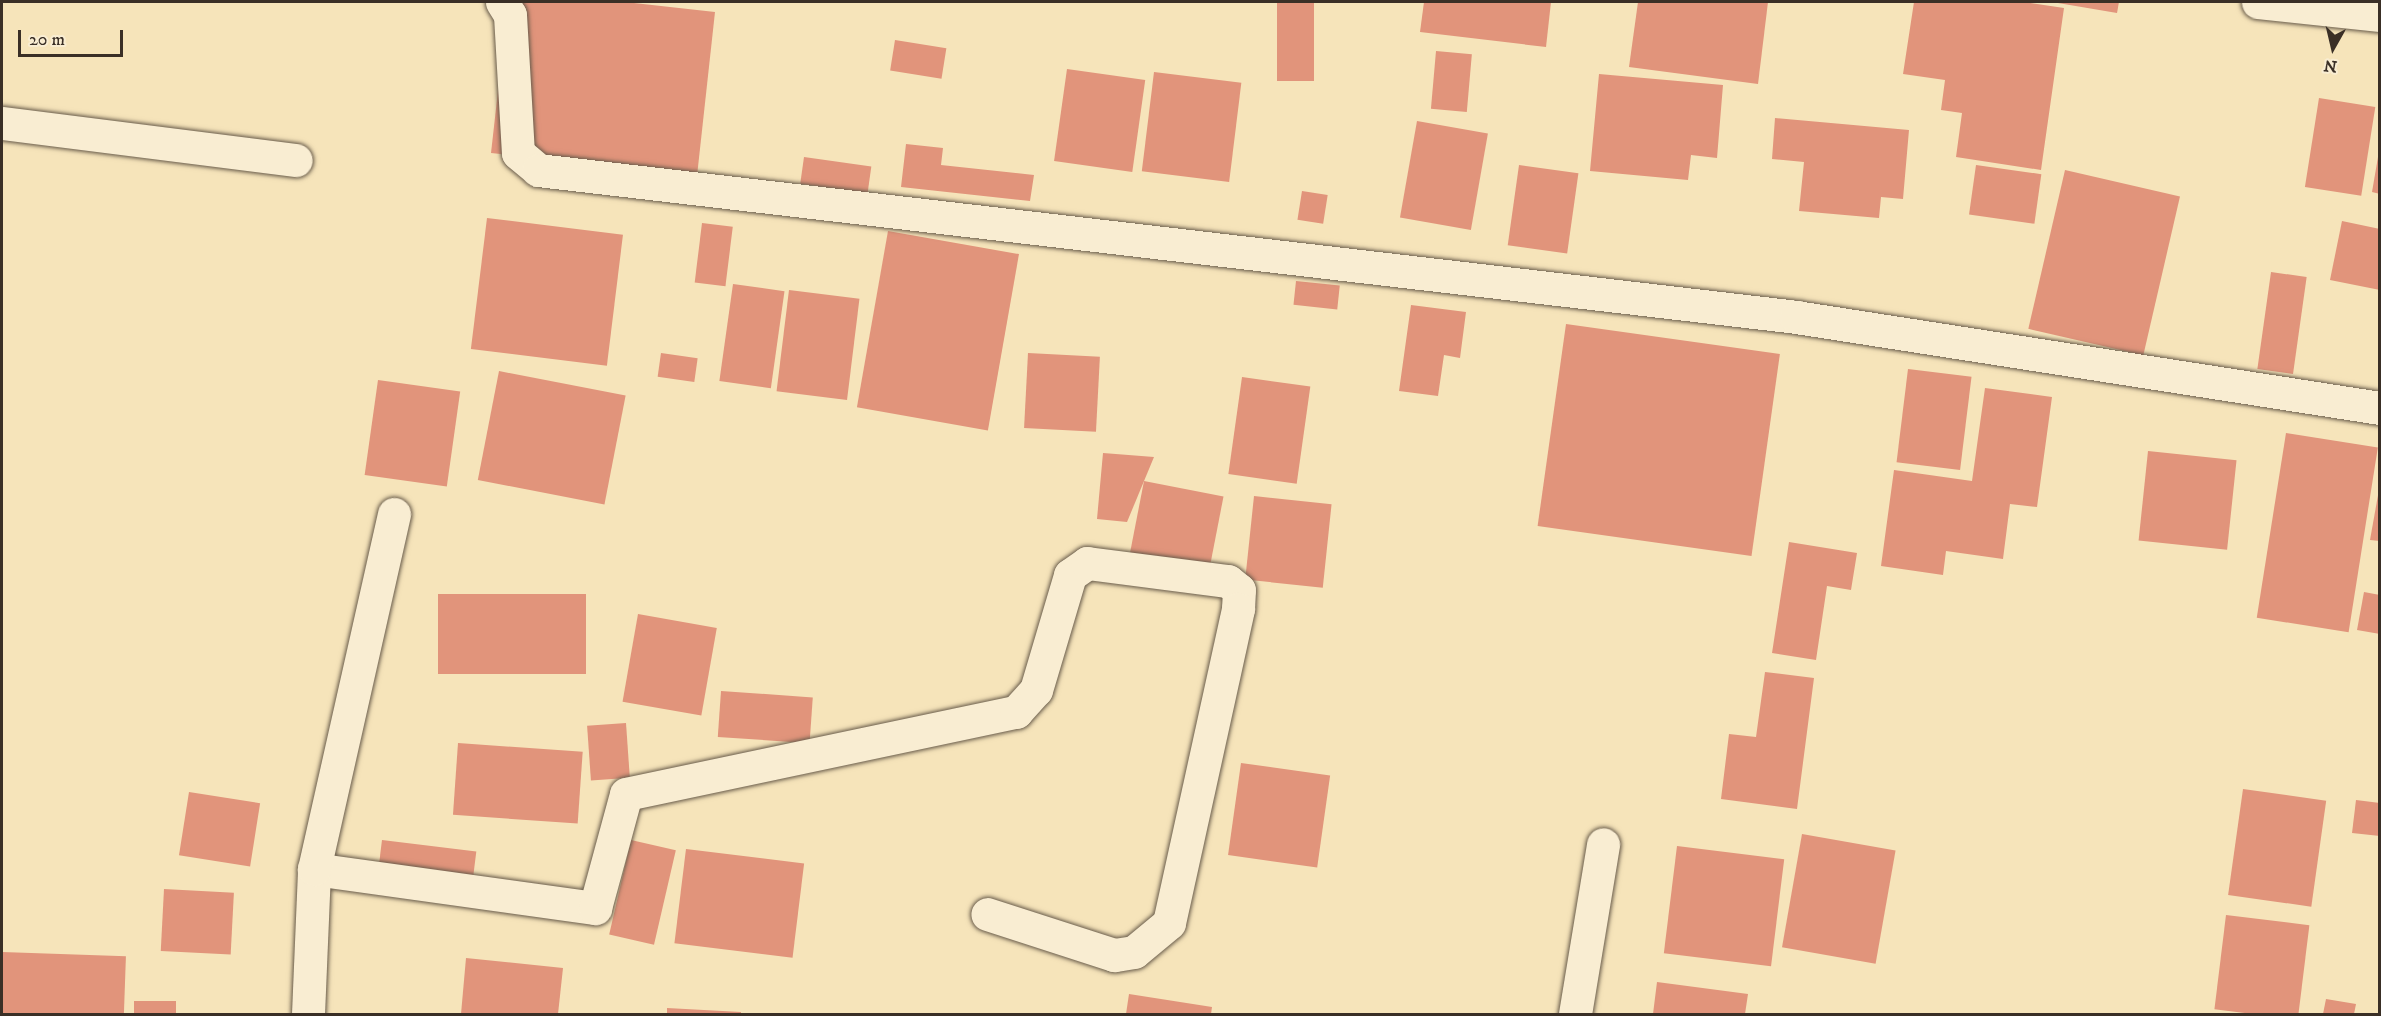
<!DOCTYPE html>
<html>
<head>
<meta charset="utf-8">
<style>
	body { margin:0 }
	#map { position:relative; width:2381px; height:1016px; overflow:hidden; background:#f6e4ba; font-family:"IM FELL DW Pica",serif }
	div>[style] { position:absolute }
	.building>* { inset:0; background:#e1947b; transform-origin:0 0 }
	.roads { filter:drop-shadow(0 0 2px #695c4b) drop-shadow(0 0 2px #695c4b) }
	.minor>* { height:33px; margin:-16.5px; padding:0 16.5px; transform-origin:16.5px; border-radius:16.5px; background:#f9edd2 }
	span { translate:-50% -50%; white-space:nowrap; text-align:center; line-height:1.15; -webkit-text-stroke:5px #f9edd2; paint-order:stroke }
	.frame { position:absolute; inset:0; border:3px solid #3a2f26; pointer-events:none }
	.north { position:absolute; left:2303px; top:18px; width:60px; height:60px; -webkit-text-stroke:4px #f9edd2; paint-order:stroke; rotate:188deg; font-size:16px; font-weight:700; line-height:24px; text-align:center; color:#3a2f26 }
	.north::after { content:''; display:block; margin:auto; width:21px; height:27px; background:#3a2f26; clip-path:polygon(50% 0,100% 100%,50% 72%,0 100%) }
	.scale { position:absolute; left:18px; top:30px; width:105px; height:27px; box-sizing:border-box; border:3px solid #3a2f26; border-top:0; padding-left:8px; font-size:18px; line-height:21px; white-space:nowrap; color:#3a2f26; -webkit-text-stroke:4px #f9edd2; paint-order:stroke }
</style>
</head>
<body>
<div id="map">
	<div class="building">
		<i style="clip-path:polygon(508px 2px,625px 2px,715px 12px,697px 176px,491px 153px)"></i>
		<i style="left:1277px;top:2px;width:37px;height:79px"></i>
		<i style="clip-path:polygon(1424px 2px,1551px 2px,1546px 47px,1420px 32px)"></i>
		<i style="clip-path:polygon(1638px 2px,1768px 2px,1758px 84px,1629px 67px)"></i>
		<i style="clip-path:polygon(1914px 2px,2023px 2px,2064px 8px,2041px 170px,1956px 157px,1962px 113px,1941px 110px,1945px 80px,1903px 74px)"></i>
		<i style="clip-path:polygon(2052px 2px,2119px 2px,2117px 13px)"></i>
		<i style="left:895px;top:40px;width:52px;height:31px;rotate:9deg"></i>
		<i style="left:1436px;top:51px;width:36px;height:58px;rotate:5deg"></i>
		<i style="left:1067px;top:69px;width:79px;height:93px;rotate:8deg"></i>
		<i style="left:1154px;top:72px;width:88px;height:100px;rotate:7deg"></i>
		<i style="clip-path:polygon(1599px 74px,1723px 85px,1717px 158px,1691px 155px,1688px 180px,1590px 171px)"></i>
		<i style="left:2319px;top:98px;width:57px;height:90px;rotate:9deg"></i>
		<i style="clip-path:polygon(1775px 118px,1909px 130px,1903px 199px,1881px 197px,1879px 218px,1799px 211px,1804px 162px,1772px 159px)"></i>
		<i style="left:1417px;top:121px;width:72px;height:98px;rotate:10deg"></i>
		<i style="clip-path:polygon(906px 144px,943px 148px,941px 165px,1034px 175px,1030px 201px,901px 187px)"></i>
		<i style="left:804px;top:157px;width:68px;height:27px;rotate:8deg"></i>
		<i style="clip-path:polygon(2378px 157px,2380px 157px,2380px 194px,2372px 192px)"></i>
		<i style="left:1519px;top:165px;width:60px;height:81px;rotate:8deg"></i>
		<i style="left:1976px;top:165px;width:66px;height:50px;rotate:8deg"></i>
		<i style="left:2065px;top:170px;width:118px;height:163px;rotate:13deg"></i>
		<i style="left:1302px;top:191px;width:26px;height:29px;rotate:9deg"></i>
		<i style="left:487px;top:218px;width:137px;height:132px;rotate:7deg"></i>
		<i style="clip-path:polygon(2342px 221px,2380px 229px,2380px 290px,2330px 280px)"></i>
		<i style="left:702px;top:223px;width:31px;height:60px;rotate:7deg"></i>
		<i style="left:888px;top:231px;width:133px;height:179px;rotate:10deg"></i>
		<i style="left:2271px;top:272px;width:36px;height:98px;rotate:8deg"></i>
		<i style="left:1296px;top:281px;width:44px;height:24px;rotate:6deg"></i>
		<i style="left:733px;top:284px;width:52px;height:98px;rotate:8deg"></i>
		<i style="left:789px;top:290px;width:71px;height:102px;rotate:7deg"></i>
		<i style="clip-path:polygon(1411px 305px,1466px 312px,1460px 358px,1444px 355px,1438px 396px,1399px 391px)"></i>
		<i style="left:1566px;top:324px;width:216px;height:204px;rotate:8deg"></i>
		<i style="left:661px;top:353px;width:37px;height:24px;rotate:8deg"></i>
		<i style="left:1028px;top:353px;width:72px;height:75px;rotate:3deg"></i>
		<i style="left:1908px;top:369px;width:64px;height:94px;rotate:7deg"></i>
		<i style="left:499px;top:371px;width:129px;height:111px;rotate:11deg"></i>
		<i style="left:1242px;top:377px;width:69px;height:98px;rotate:8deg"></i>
		<i style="left:378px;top:380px;width:83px;height:96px;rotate:8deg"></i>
		<i style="clip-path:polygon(1985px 388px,2052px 397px,2037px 507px,2010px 504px,2003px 559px,1946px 551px,1943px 575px,1881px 566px,1894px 470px,1972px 481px)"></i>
		<i style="left:2286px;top:433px;width:93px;height:187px;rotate:9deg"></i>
		<i style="left:2148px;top:451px;width:89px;height:90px;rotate:6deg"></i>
		<i style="clip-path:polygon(1103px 453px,1154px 457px,1127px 522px,1097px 519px)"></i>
		<i style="left:1144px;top:481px;width:81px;height:79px;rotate:11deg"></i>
		<i style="clip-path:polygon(2380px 484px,2380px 541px,2370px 540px)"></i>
		<i style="left:1254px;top:496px;width:78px;height:84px;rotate:6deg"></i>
		<i style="clip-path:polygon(1789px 542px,1857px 553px,1851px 590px,1827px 586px,1816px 660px,1772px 653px)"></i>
		<i style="clip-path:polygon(2364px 592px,2380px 595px,2380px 634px,2357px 630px)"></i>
		<i style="left:438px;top:594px;width:148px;height:80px"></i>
		<i style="left:638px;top:614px;width:80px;height:89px;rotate:10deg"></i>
		<i style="clip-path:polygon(1765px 672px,1814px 678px,1797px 809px,1721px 799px,1729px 734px,1756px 737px)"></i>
		<i style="left:721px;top:691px;width:92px;height:46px;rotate:4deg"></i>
		<i style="left:626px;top:723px;width:55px;height:39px;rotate:86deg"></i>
		<i style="left:458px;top:743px;width:125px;height:72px;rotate:4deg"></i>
		<i style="left:1241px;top:763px;width:90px;height:93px;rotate:8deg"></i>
		<i style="left:2243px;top:789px;width:84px;height:107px;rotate:8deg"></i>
		<i style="left:189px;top:792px;width:72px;height:64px;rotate:9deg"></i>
		<i style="clip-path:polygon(2356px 800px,2380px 803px,2380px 836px,2352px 833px)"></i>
		<i style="left:1802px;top:834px;width:95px;height:115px;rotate:10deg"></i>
		<i style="left:382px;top:840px;width:95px;height:31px;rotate:7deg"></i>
		<i style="left:631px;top:840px;width:46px;height:97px;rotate:13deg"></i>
		<i style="left:1677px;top:846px;width:108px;height:108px;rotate:7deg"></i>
		<i style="left:686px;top:849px;width:119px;height:95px;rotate:7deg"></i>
		<i style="left:164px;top:889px;width:70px;height:62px;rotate:3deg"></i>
		<i style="left:2226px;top:915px;width:84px;height:95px;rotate:7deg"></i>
		<i style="left:2px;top:952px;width:124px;height:62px;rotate:2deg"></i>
		<i style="clip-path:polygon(466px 958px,563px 968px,558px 1014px,461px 1014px)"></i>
		<i style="clip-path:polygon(1657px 982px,1748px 994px,1745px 1014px,1653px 1014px)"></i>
		<i style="clip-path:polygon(1129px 994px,1212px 1007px,1211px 1014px,1126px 1014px)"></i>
		<i style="clip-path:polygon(2326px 999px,2356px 1004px,2354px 1014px,2323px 1014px)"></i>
		<i style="left:176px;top:1001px;width:13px;height:42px;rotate:90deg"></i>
		<i style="clip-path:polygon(667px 1008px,741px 1012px,741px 1014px,667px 1014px)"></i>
	</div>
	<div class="roads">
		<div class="minor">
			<i style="left:502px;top:2px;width:15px;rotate:58deg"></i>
			<i style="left:510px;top:15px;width:138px;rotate:86.7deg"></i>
			<i style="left:518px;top:153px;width:26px;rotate:40deg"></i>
			<i style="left:538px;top:170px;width:1267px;rotate:6.66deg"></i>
			<i style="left:1796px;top:317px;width:591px;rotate:8.86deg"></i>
			<i style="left:2258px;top:2px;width:123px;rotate:6.1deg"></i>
			<i style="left:2px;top:123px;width:296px;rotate:7.2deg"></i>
			<i style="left:314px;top:869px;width:284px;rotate:7.9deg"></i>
			<i style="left:595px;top:908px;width:118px;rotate:-74.8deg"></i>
			<i style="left:626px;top:794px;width:399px;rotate:-11.9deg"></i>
			<i style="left:1016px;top:712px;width:30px;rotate:-48deg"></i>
			<i style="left:1036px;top:690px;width:120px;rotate:-73.5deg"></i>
			<i style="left:1070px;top:575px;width:21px;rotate:-35deg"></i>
			<i style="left:1087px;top:563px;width:142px;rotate:7.3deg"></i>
			<i style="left:1228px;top:581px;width:14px;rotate:39deg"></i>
			<i style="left:1239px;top:590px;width:19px;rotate:93deg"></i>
			<i style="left:1238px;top:609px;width:321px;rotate:102.4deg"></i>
			<i style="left:1169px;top:923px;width:45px;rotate:140.4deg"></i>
			<i style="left:1134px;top:952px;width:20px;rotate:171deg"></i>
			<i style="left:1114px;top:955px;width:133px;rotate:-162.1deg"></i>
			<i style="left:308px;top:1014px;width:145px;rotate:-87.6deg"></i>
			<i style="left:314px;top:869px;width:364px;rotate:-77.3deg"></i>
			<i style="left:1575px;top:1014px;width:172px;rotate:-80.6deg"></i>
		</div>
	</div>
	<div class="frame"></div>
	<div class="north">N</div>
	<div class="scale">20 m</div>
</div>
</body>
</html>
